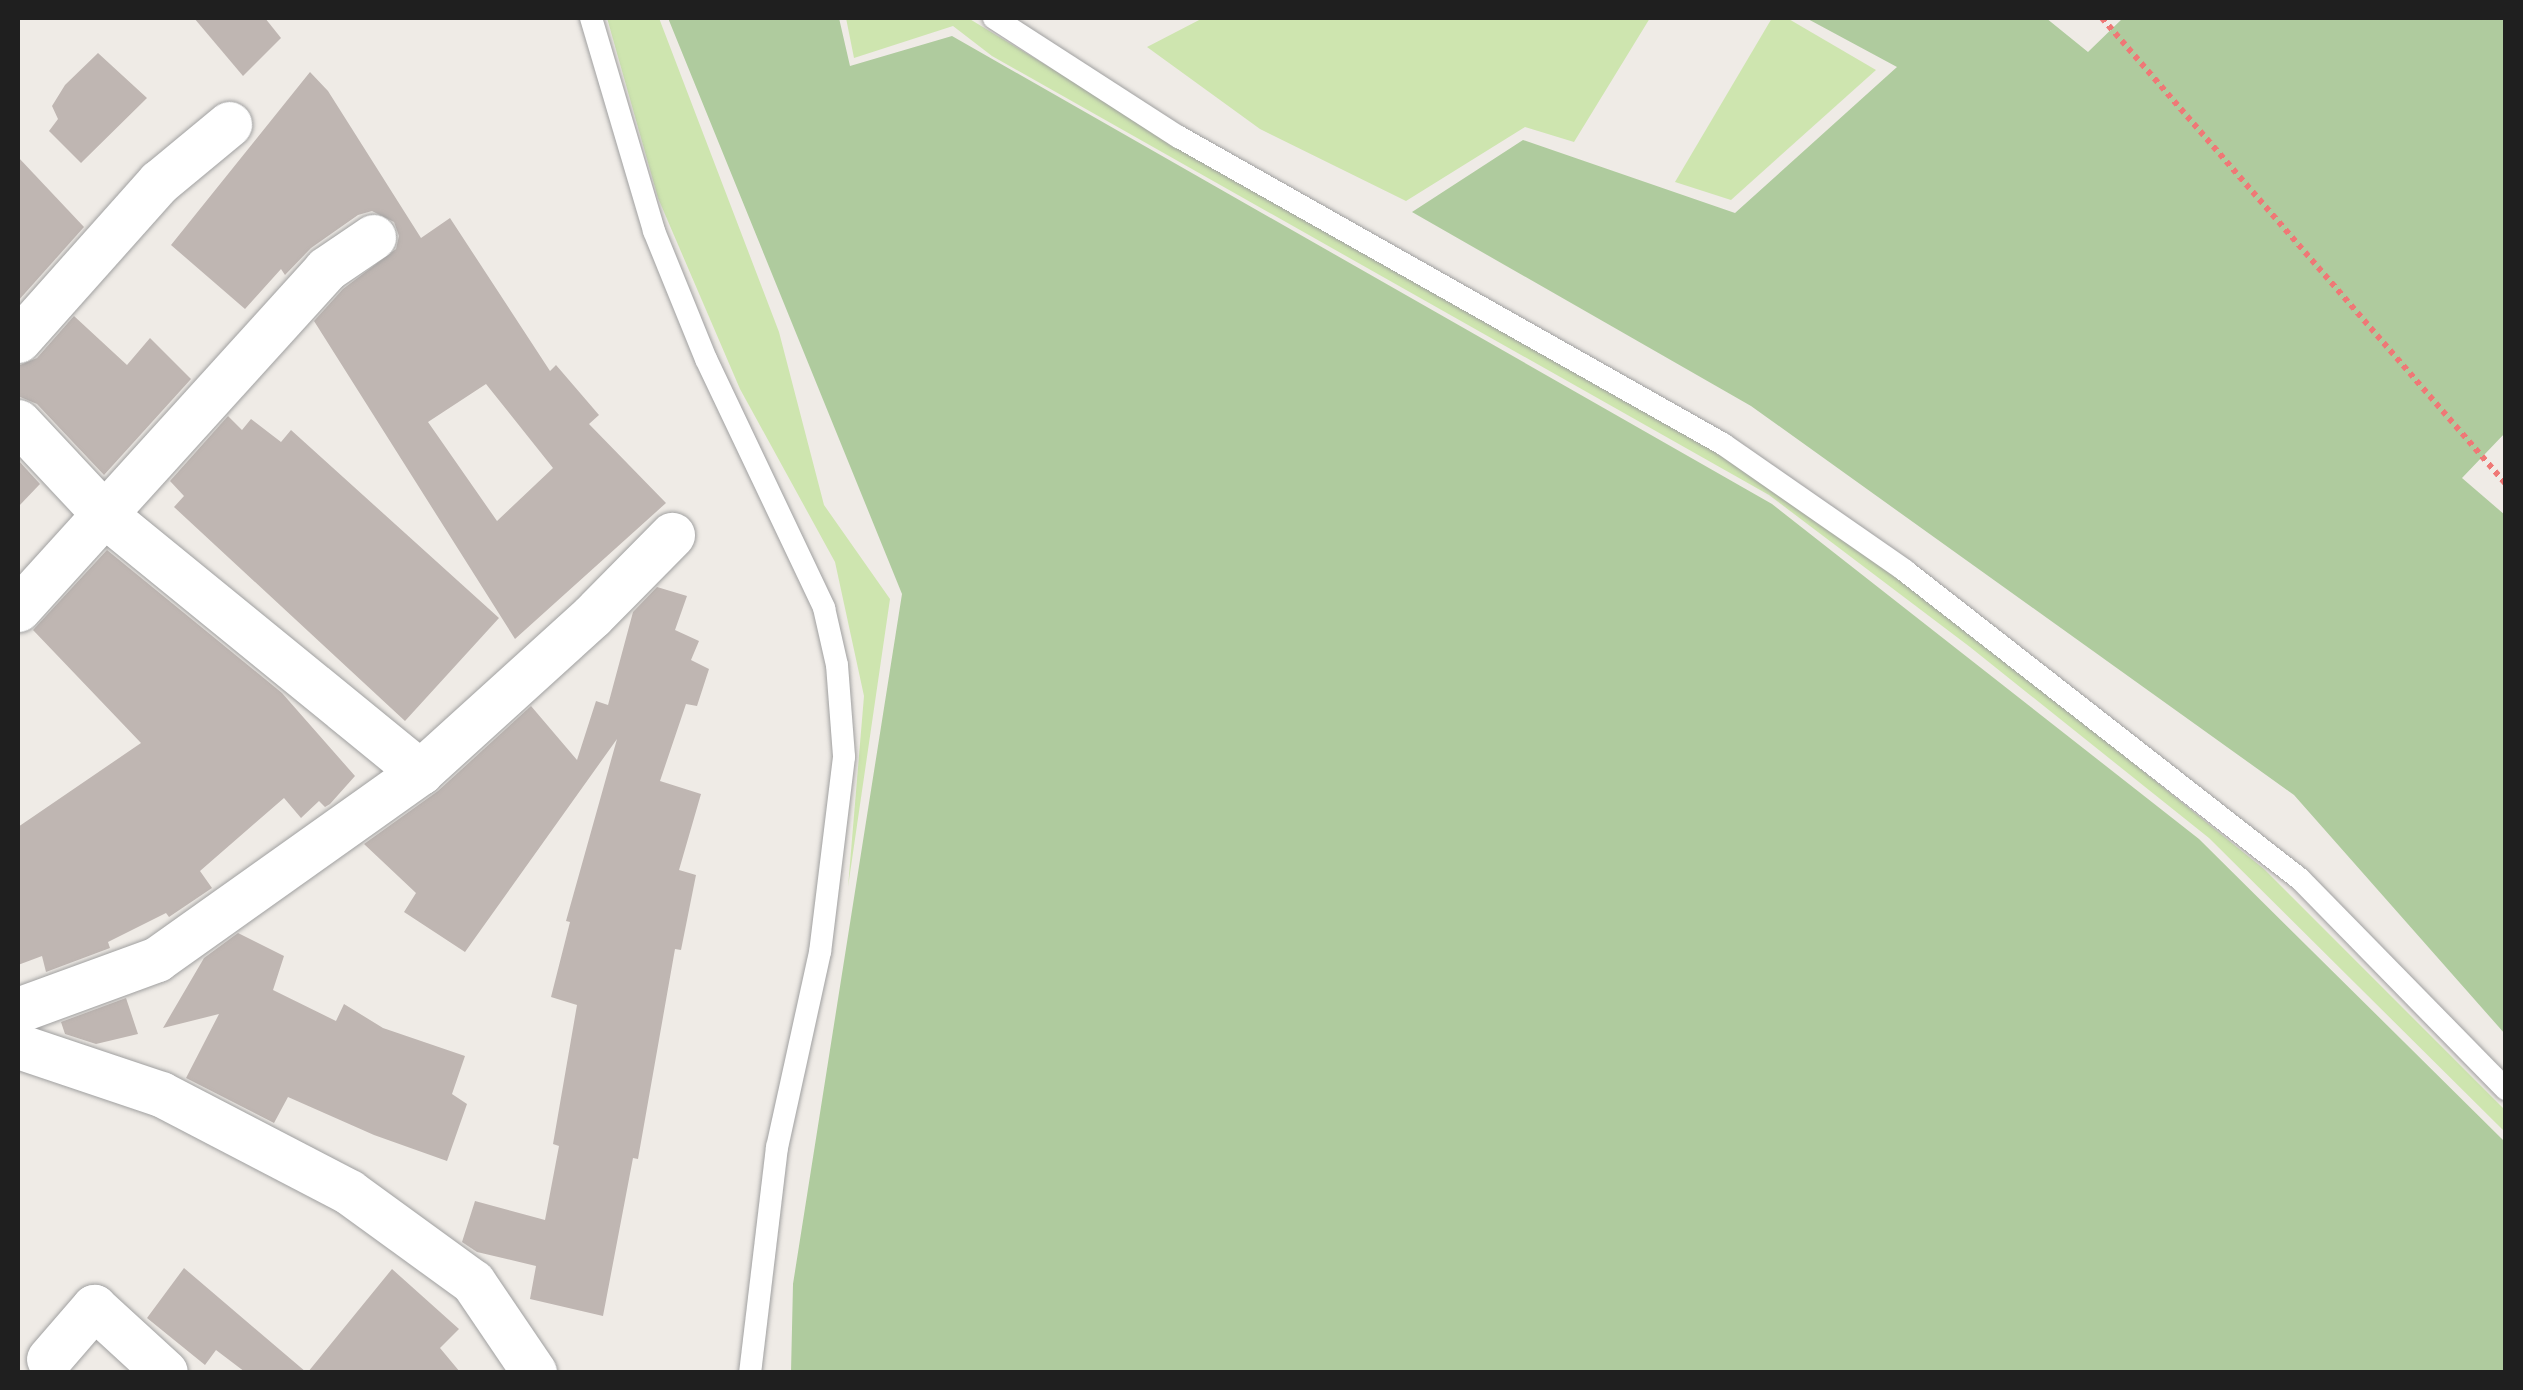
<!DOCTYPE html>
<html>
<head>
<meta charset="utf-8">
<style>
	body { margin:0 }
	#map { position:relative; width:2523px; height:1390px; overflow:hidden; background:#efebe6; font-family:Inter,sans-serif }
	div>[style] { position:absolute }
	.grass>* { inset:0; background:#cee5af }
	.forest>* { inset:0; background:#afcb9e }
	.building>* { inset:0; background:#bfb6b2 }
	.path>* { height:6px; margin-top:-3px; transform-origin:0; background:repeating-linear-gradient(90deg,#ef7876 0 5px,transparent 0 10px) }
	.roads { filter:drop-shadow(0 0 2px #a0a0a0) drop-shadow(0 0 2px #a0a0a0) }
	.lane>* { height:22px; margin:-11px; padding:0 11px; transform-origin:11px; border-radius:11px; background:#fff }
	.street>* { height:45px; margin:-22.5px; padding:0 22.5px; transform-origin:22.5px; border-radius:22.5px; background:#fff }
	span { translate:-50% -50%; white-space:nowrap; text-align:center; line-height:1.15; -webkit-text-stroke:8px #fff; paint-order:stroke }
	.frame { position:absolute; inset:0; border:20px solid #1f1f1f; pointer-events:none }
</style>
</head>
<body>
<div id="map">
	<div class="grass">
		<i style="clip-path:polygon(607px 18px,659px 18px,779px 332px,824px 505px,890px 599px,848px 887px,864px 696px,835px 562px,740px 389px,658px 198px)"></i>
		<i style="clip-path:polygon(846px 18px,968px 18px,1278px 205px,1683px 430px,1933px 601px,2264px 869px,2505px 1110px,2505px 1132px,2209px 838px,1970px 647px,1769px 495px,992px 56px,953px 26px,854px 58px)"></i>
		<i style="clip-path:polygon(1203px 18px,1650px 18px,1574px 142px,1525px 127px,1406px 201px,1260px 129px,1147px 47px)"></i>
		<i style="clip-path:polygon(1772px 18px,1787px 18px,1876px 70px,1731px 200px,1675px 182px)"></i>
	</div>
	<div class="forest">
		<i style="clip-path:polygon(668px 18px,839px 18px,850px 66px,952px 36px,1772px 504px,2199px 839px,2505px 1142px,2505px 1372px,791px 1372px,793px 1284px,902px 594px)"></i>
		<i style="clip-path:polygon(1806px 18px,2046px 18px,2088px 52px,2123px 18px,2505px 18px,2505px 433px,2462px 478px,2505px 515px,2505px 1034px,2294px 795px,1751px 406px,1412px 212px,1523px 140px,1735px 213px,1897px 67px)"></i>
	</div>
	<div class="building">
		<i style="clip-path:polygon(194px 18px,265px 18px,281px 38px,243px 76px)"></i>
		<i style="clip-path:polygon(98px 53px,147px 98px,81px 163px,49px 131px,58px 119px,52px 106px,65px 85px)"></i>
		<i style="clip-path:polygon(evenodd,310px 72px,328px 91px,421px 238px,450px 218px,550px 371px,556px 365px,599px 415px,589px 424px,666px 503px,515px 639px,314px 321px,343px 289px,396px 249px,399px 236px,394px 222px,372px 211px,358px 215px,311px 248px,285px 275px,281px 269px,245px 309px,171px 245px,310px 72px,486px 384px,553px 468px,497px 521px,428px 422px,486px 384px)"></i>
		<i style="clip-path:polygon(18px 157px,84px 227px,18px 301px)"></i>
		<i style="clip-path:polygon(74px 316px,127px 365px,150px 338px,191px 379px,104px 475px,37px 404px,18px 396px,18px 366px,37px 358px)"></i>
		<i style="clip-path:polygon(228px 416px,242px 430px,251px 419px,281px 442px,291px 430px,499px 618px,405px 721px,174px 507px,184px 496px,170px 481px)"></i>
		<i style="clip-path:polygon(18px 460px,40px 484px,18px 507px)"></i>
		<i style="clip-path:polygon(107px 550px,282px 693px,355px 776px,330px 804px,325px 807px,319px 801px,301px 818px,284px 798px,200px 871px,212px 888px,169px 917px,166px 913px,108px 942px,110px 948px,46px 972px,42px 956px,18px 965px,18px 827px,141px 743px,33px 630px)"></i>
		<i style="clip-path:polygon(657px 587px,687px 596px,675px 630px,699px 641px,691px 660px,709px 669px,697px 706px,686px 704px,660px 781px,701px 794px,679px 870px,696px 875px,681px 950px,675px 949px,638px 1159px,633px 1158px,603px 1316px,530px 1299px,536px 1266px,477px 1252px,462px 1242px,475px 1201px,545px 1220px,559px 1146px,553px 1144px,577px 1005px,551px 997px,570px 922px,566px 921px,617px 739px,465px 952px,404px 912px,416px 893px,364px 844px,438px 791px,531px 706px,577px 760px,596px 701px,608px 705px,633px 612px)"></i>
		<i style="clip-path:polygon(238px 933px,284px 956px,273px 990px,336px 1021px,344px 1004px,383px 1028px,465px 1056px,452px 1094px,467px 1104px,447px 1161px,374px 1135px,288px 1097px,274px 1123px,186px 1078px,219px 1014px,163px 1028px,204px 958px)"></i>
		<i style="clip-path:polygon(126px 998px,138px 1034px,96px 1044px,65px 1034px,61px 1022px)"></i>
		<i style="clip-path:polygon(184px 1268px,306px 1372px,245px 1372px,216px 1350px,205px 1365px,147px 1318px)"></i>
		<i style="clip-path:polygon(392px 1269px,459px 1329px,440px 1348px,460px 1372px,308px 1372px)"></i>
	</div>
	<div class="path">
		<i style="left:2102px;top:18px;width:617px;rotate:49.08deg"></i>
	</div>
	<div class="roads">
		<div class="lane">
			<i style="left:591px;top:18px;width:222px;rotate:73.5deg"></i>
			<i style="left:654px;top:231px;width:138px;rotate:67.9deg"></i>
			<i style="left:706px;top:359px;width:276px;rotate:64.6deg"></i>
			<i style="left:824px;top:608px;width:58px;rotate:77.2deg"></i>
			<i style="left:837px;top:665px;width:92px;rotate:85.6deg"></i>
			<i style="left:844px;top:757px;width:196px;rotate:97deg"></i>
			<i style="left:820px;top:952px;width:200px;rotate:102.4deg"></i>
			<i style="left:777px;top:1147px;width:227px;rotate:96.8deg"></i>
			<i style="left:994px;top:18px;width:220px;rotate:32.8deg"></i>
			<i style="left:1179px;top:137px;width:625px;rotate:29.44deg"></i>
			<i style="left:1723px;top:444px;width:221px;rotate:34.8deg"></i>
			<i style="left:1904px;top:570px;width:502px;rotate:37.97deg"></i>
			<i style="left:2300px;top:879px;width:294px;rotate:45.6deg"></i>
		</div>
		<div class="street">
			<i style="left:18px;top:340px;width:212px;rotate:-48.3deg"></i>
			<i style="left:159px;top:182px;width:91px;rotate:-39.6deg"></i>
			<i style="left:18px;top:422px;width:127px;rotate:46.9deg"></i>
			<i style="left:105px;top:515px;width:407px;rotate:39.2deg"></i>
			<i style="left:420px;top:772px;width:232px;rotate:-42.2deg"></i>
			<i style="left:592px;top:616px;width:114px;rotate:-45.4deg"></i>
			<i style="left:18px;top:609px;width:459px;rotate:-47.8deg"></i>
			<i style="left:326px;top:269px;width:57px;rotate:-34.2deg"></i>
			<i style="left:18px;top:1010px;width:148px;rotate:-20.1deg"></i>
			<i style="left:157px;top:959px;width:323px;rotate:-35.4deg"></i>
			<i style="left:18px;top:1046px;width:151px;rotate:18.6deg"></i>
			<i style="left:161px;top:1094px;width:212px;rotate:27.5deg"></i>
			<i style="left:349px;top:1192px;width:153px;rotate:36deg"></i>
			<i style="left:473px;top:1282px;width:109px;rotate:55.9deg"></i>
			<i style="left:49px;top:1359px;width:69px;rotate:-49.1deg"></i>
			<i style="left:94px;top:1307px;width:96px;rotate:42.5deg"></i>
		</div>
	</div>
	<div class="frame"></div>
</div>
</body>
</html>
